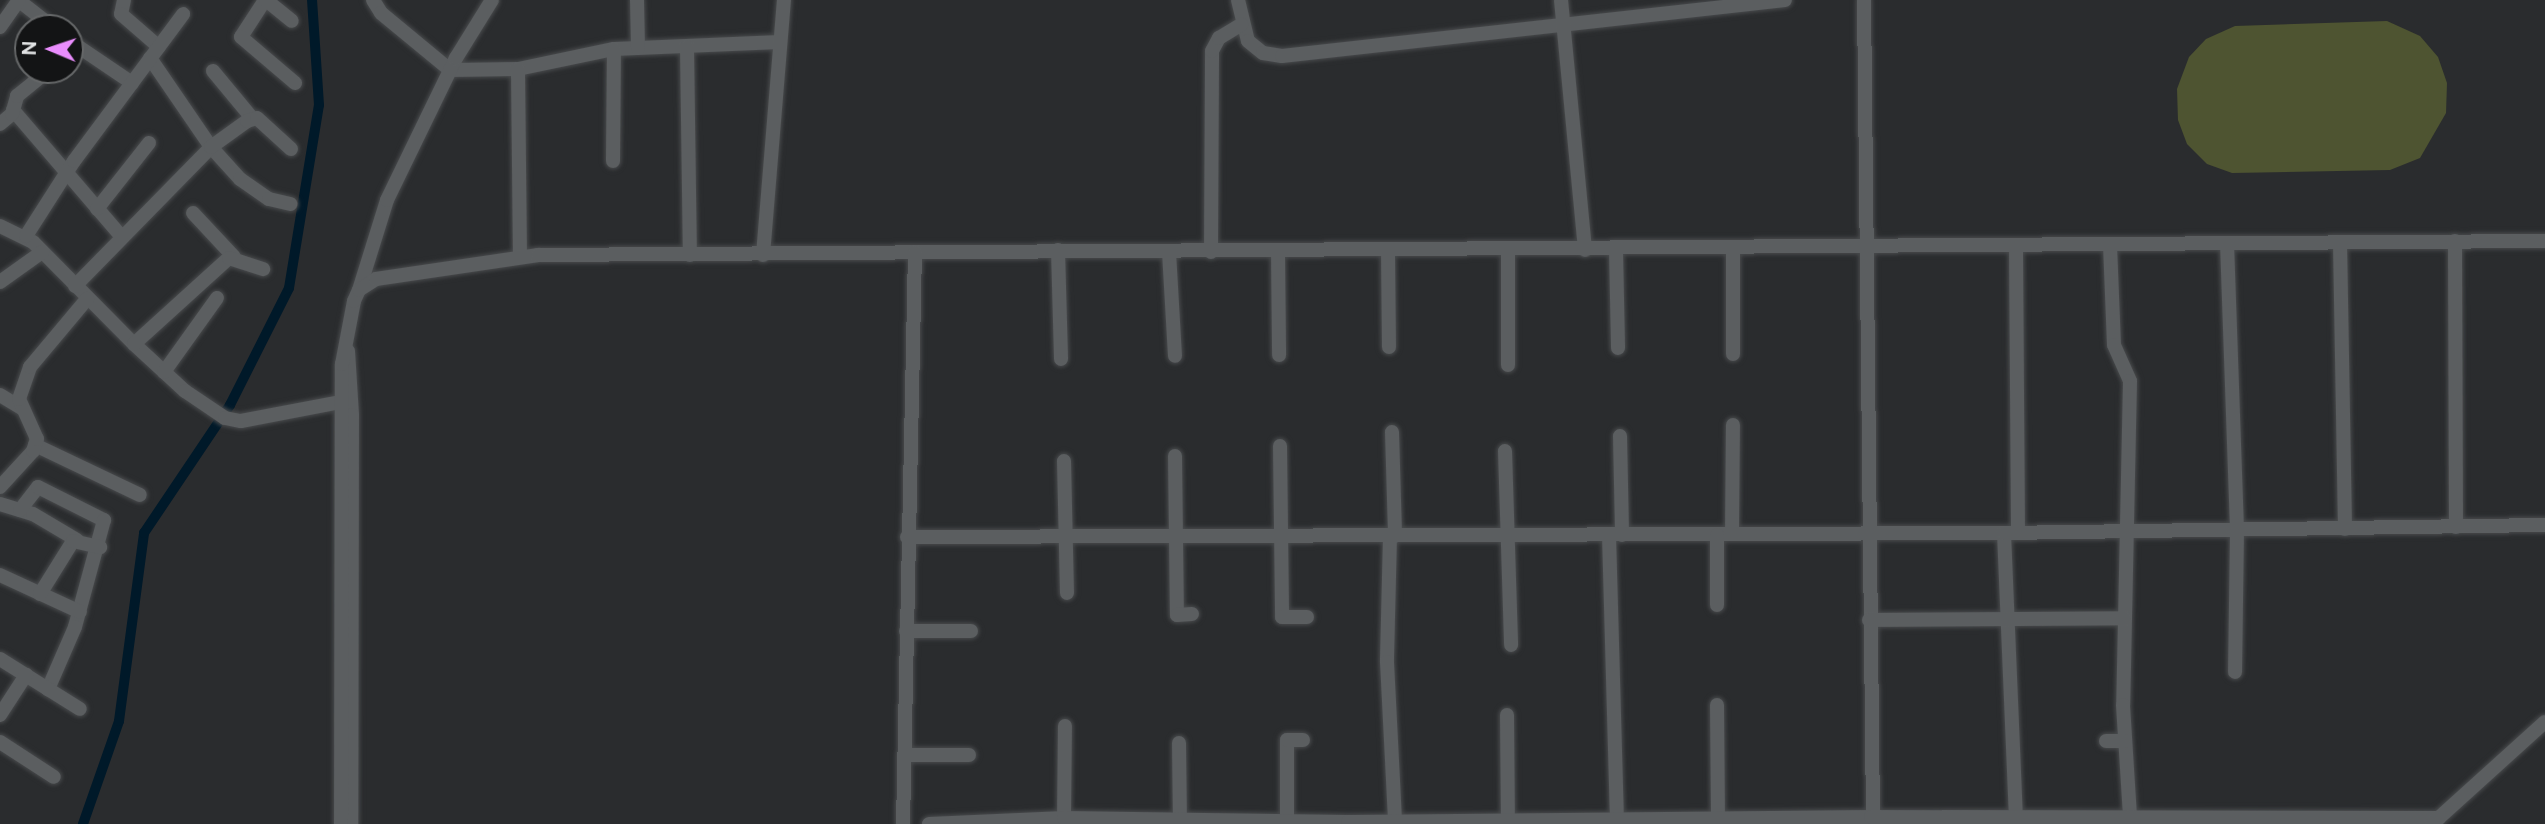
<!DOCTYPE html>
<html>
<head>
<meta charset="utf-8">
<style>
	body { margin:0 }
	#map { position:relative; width:2545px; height:824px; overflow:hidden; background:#2a2c2e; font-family:Figtree,sans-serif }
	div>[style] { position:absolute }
	.green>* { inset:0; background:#4e5431 }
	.canal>* { height:10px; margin:-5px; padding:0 5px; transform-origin:5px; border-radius:5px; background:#001929 }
	.roads { filter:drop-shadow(0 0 2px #484a4c) drop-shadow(0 0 2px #484a4c) }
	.minor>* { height:14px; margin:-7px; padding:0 7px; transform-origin:7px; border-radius:7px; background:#5b5e60 }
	span { translate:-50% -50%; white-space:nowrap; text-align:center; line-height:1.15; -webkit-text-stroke:5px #131415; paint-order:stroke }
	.north { position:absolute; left:14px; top:14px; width:70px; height:70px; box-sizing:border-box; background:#131415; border:2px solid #656768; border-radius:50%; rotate:272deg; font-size:19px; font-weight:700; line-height:28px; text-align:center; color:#e1e3e4 }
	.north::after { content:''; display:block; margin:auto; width:24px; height:32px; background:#ea8dfd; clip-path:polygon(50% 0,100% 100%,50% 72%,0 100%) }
</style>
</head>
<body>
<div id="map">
	<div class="green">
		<i style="clip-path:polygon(2387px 21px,2420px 36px,2438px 57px,2447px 83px,2446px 113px,2420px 158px,2390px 170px,2232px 173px,2207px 164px,2187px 144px,2178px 120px,2177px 89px,2189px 57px,2206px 39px,2235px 26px)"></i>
	</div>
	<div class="canal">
		<i style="left:83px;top:824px;width:109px;rotate:-70.7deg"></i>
		<i style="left:119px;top:721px;width:190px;rotate:-82.4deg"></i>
		<i style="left:144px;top:533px;width:154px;rotate:-56.1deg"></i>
		<i style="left:230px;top:405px;width:131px;rotate:-63.2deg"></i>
		<i style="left:289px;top:288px;width:185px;rotate:-80.7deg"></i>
		<i style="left:319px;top:105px;width:105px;rotate:-93.8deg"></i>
	</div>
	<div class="roads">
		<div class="minor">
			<i style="left:18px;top:0;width:46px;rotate:37.9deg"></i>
			<i style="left:124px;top:0;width:14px;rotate:102deg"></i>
			<i style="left:121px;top:14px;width:50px;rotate:41deg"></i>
			<i style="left:265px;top:0;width:44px;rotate:123deg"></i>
			<i style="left:241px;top:37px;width:71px;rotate:40.4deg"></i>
			<i style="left:266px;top:0;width:33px;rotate:39deg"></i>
			<i style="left:373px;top:0;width:15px;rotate:58deg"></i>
			<i style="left:381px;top:13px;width:89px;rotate:39.6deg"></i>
			<i style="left:450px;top:70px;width:68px;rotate:-0.8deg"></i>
			<i style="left:518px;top:69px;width:98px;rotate:-11.8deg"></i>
			<i style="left:614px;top:49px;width:166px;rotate:-2.4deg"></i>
			<i style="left:637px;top:0;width:48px;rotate:88.8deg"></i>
			<i style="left:1238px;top:0;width:42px;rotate:76.3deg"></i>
			<i style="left:1248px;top:41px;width:19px;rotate:39deg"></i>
			<i style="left:1263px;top:53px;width:19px;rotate:9deg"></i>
			<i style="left:1282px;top:56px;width:506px;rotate:-6.35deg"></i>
			<i style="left:1561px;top:0;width:251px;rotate:84.5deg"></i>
			<i style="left:1864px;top:0;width:824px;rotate:89.37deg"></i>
			<i style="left:0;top:27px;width:33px;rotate:-55deg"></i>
			<i style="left:70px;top:41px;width:75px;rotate:34.1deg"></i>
			<i style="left:687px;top:47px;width:208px;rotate:89.2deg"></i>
			<i style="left:150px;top:58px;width:108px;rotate:55.6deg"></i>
			<i style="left:211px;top:147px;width:43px;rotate:47.8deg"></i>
			<i style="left:240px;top:179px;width:35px;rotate:35deg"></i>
			<i style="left:269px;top:199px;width:22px;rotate:13deg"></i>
			<i style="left:518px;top:69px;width:188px;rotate:89.4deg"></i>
			<i style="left:213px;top:71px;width:61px;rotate:50.3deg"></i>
			<i style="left:13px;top:110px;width:167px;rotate:49.4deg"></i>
			<i style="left:0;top:124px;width:16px;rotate:-40deg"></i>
			<i style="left:12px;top:114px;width:19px;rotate:-74deg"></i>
			<i style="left:17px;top:96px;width:41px;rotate:-39.1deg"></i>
			<i style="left:613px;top:161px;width:112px;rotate:-89.5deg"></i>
			<i style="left:97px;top:209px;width:84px;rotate:-51.8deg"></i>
			<i style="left:193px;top:213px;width:60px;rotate:47deg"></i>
			<i style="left:0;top:226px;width:37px;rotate:26deg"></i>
			<i style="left:33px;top:242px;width:144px;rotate:45.3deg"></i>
			<i style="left:134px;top:344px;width:69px;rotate:42.7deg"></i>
			<i style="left:185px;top:391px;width:48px;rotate:34deg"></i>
			<i style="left:225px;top:418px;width:16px;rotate:11deg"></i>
			<i style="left:241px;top:421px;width:102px;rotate:-10.8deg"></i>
			<i style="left:26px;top:236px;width:89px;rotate:-57.4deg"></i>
			<i style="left:74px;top:161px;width:183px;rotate:-53.4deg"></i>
			<i style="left:2455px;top:241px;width:286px;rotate:89.8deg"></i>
			<i style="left:2340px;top:242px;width:287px;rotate:89deg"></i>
			<i style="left:2227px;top:243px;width:288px;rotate:88deg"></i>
			<i style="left:2237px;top:531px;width:141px;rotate:90.8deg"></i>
			<i style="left:2110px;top:245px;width:100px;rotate:87.7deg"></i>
			<i style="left:2114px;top:345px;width:39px;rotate:66deg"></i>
			<i style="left:2130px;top:381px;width:324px;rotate:91.2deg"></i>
			<i style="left:2123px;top:705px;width:112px;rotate:86.4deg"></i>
			<i style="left:2016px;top:246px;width:287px;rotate:89.6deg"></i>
			<i style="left:1733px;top:249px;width:105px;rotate:90deg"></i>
			<i style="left:1058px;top:250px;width:109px;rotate:88.4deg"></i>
			<i style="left:1616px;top:250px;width:98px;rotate:88.8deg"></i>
			<i style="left:1508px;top:251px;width:114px;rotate:90deg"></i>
			<i style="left:1169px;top:252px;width:104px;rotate:86.7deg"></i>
			<i style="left:1211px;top:252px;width:201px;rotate:-89.7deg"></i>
			<i style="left:1212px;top:51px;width:15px;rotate:-62deg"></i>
			<i style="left:1219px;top:38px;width:26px;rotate:-31deg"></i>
			<i style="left:1278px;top:252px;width:103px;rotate:89.4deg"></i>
			<i style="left:1388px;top:252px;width:95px;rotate:89.4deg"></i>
			<i style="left:763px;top:255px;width:256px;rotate:-85.3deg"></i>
			<i style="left:0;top:282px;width:52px;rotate:-35.5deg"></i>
			<i style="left:75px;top:286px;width:194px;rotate:-45.6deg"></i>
			<i style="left:211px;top:147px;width:44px;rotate:-35.8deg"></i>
			<i style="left:247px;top:121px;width:10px;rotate:-17deg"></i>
			<i style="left:257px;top:118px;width:46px;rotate:42.4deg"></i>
			<i style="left:359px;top:290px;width:94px;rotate:-72.7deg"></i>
			<i style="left:387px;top:200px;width:158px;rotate:-64.1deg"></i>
			<i style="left:456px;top:58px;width:68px;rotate:-58.2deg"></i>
			<i style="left:134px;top:344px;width:128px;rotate:-42.2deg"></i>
			<i style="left:229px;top:258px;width:36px;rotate:18deg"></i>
			<i style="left:348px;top:351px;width:64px;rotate:86.4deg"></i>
			<i style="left:352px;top:415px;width:409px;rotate:90.1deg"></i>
			<i style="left:164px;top:372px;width:91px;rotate:-54.4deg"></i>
			<i style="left:0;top:395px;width:26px;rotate:31deg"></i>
			<i style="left:1392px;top:432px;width:104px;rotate:88.3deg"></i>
			<i style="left:1620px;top:436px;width:99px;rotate:88.8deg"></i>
			<i style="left:35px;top:445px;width:116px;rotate:25.5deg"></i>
			<i style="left:1280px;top:446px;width:171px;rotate:89.3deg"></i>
			<i style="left:1282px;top:617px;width:25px"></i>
			<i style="left:1505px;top:451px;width:194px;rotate:88.2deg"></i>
			<i style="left:1175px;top:456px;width:159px;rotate:89.3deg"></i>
			<i style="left:1177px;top:615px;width:15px;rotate:-4deg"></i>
			<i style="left:1064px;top:461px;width:132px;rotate:88.7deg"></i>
			<i style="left:0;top:487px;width:49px;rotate:-47.5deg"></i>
			<i style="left:33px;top:451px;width:13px;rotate:-72deg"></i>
			<i style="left:37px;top:439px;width:44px;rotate:-114.2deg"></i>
			<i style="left:19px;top:399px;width:34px;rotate:-71deg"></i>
			<i style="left:30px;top:367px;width:89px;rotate:-50deg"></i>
			<i style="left:0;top:504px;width:34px;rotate:17deg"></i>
			<i style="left:33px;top:514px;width:51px;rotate:30.6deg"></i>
			<i style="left:20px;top:510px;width:29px;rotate:-52deg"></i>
			<i style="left:38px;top:487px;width:74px;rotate:26.6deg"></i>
			<i style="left:104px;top:520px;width:111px;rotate:105.2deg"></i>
			<i style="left:75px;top:627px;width:68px;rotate:113.5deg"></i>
			<i style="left:2004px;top:533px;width:285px;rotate:87.6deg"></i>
			<i style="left:1732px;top:534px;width:109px;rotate:-89.5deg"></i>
			<i style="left:1609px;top:535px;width:285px;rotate:88.4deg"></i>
			<i style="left:1390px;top:536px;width:126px;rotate:91.4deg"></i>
			<i style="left:1387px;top:662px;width:160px;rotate:87.1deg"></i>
			<i style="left:907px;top:537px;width:1097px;rotate:-0.21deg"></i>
			<i style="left:2004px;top:533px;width:541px;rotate:-0.85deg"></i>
			<i style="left:0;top:575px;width:88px;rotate:24.8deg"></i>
			<i style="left:40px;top:594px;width:62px;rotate:-58.1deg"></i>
			<i style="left:73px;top:541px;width:28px;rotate:13deg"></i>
			<i style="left:1717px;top:605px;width:70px;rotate:-90deg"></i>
			<i style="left:1869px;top:620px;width:255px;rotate:-0.4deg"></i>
			<i style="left:906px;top:631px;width:65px"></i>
			<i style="left:0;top:659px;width:94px;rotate:32deg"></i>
			<i style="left:1717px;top:705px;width:113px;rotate:89.5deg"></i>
			<i style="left:0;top:715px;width:48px;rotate:-57deg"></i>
			<i style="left:1507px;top:715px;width:106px;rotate:89.5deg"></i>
			<i style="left:2106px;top:741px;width:19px"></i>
			<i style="left:0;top:742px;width:64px;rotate:32.9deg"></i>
			<i style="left:1179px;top:743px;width:77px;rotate:89.3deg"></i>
			<i style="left:904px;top:755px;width:65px"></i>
			<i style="left:1064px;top:818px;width:92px;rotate:-89.4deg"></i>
			<i style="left:1287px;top:822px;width:82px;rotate:-90deg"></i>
			<i style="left:1287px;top:740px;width:16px"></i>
			<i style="left:341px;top:824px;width:460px;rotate:-89.9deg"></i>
			<i style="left:342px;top:364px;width:64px;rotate:-79.2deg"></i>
			<i style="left:354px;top:301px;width:12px;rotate:-66deg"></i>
			<i style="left:359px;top:290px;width:20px;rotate:-33deg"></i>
			<i style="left:376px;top:279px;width:164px;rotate:-8.4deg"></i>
			<i style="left:538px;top:255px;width:2007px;rotate:-0.4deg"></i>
			<i style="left:903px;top:824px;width:572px;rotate:-88.8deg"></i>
			<i style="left:929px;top:824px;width:135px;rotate:-2.5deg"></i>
			<i style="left:1064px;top:818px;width:284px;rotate:0.8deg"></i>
			<i style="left:1348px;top:822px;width:523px;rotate:-0.55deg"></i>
			<i style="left:1871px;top:817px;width:568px;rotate:0.1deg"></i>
			<i style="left:2432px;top:824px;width:152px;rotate:-42.1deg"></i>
		</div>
	</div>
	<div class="north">N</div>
</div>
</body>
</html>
